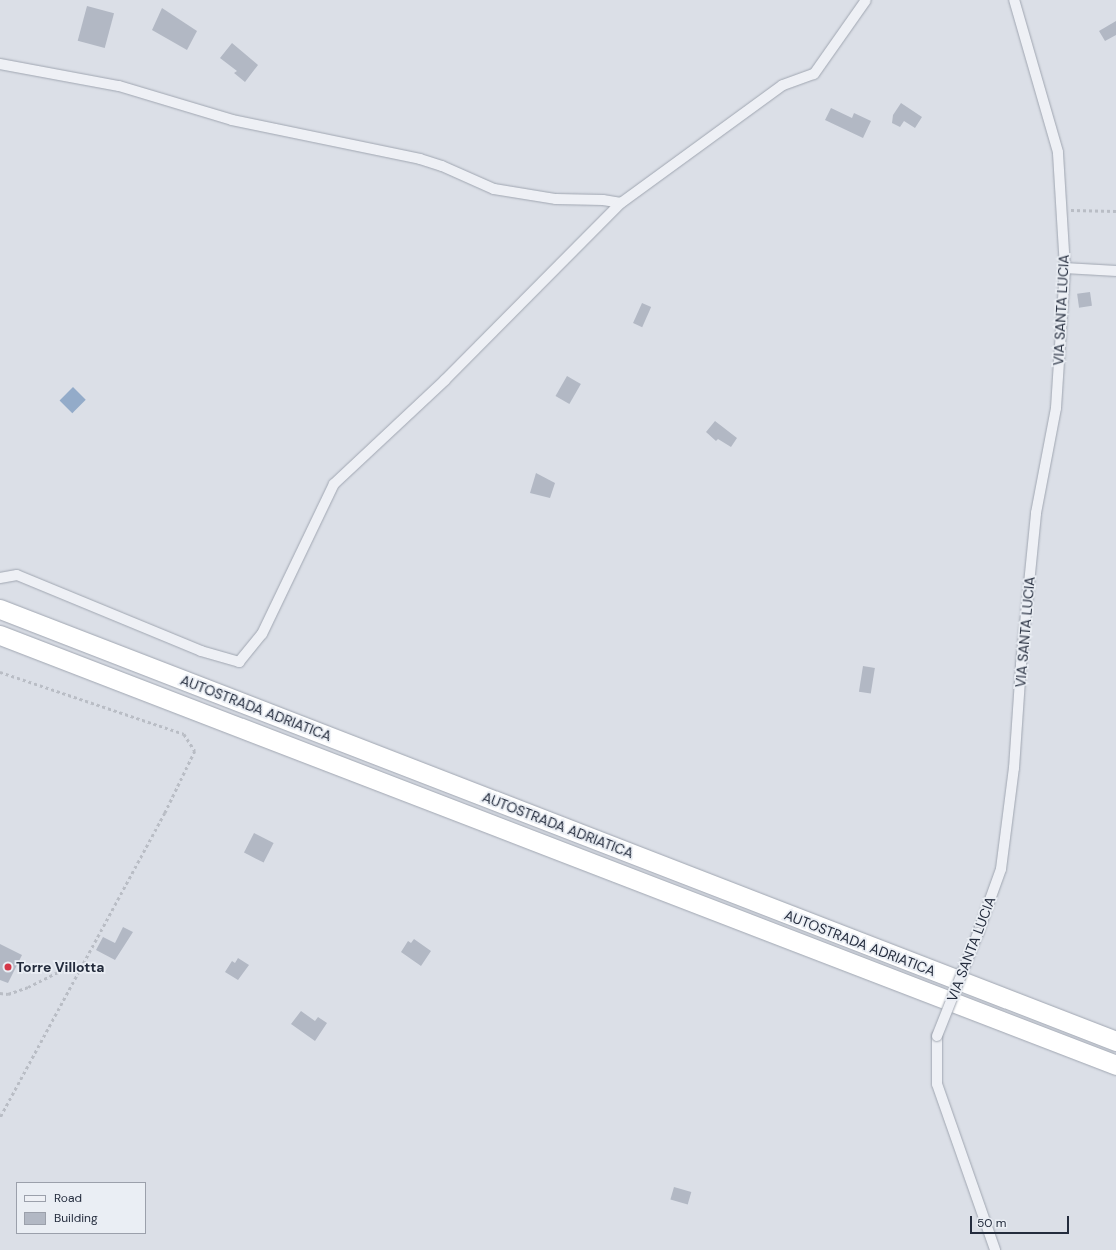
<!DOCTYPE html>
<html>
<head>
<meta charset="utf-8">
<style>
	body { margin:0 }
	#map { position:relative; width:1116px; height:1250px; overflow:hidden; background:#dbdfe7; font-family:"DM Sans",sans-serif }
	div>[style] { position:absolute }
	.water>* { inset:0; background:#93abc9; transform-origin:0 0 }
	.building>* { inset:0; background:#b2b8c4; transform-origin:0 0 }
	.path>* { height:2.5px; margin-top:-1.25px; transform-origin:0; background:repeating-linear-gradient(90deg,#b9bdc5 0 3px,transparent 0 6px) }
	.roads { filter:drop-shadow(0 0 1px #a0a6b1) drop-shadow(0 0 1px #a0a6b1) }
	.street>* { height:10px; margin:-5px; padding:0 5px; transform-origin:5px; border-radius:5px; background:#eef0f5 }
	.highway>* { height:19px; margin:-9.5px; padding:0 9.5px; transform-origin:9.5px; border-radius:9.5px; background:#fff }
	.bridges { filter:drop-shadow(0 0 1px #a0a6b1) drop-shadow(0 0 1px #a0a6b1) }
	.street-bridge>* { height:10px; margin:-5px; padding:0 5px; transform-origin:5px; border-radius:5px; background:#eef0f5 }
	.dots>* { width:11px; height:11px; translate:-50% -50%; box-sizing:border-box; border:2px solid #eaeef4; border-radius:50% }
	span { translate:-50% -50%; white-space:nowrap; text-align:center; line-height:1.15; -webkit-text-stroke:3.5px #eaeef4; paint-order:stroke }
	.street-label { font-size:14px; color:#242c3d }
	.poi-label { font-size:14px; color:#242c3d; font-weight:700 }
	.left { translate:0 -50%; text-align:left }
	.legend { position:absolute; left:16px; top:1182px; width:130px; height:52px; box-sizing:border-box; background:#eaeef4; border:1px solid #9ba0ab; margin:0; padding:5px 7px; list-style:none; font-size:12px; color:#242c3d }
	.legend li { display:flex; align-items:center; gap:8px; height:20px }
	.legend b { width:20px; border:1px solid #9ba0ab }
	.scale { position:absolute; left:970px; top:1216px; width:99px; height:18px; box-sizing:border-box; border:2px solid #242c3d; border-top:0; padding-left:5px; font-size:12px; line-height:14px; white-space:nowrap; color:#242c3d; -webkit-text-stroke:3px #eaeef4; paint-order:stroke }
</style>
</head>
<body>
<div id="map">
	<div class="water">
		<i style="left:73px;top:387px;width:18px;height:19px;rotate:45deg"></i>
	</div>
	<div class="building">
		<i style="left:87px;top:6px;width:28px;height:36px;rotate:15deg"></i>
		<i style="clip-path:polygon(162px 8px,197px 31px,187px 50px,152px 30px)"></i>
		<i style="clip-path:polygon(1116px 21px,1116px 35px,1105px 41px,1099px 31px)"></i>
		<i style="clip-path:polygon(232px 43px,258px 65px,245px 82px,234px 73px,237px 71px,220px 58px)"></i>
		<i style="clip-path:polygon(901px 103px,922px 117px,915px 128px,904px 121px,900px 127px,892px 123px,893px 115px)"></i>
		<i style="clip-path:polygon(831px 108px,852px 118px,854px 113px,871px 121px,863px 138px,825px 120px)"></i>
		<i style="left:1090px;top:292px;width:14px;height:13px;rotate:82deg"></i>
		<i style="left:642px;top:303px;width:10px;height:22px;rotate:24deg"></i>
		<i style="left:567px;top:376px;width:16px;height:23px;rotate:30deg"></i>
		<i style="clip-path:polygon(715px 421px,737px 438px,731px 447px,718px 439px,716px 441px,706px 432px)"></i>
		<i style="clip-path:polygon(536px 473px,555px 483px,550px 498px,530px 493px)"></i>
		<i style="left:863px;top:666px;width:12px;height:26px;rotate:9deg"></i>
		<i style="left:254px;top:833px;width:22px;height:22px;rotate:27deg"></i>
		<i style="clip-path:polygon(123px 927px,133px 932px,115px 960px,96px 950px,103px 937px,115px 943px)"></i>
		<i style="clip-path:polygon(414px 939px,431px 951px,421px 966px,401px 952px,408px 941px,411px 943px)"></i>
		<i style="clip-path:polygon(0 944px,22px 955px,8px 983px,0 980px)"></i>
		<i style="clip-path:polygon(238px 958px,249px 965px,238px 980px,225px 972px,232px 961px,235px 963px)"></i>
		<i style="clip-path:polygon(301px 1011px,315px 1021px,318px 1017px,327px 1023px,315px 1041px,291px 1024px)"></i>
		<i style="left:674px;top:1187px;width:18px;height:13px;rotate:16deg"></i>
	</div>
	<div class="path">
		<i style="left:1071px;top:210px;width:45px;rotate:1.3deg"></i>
		<i style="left:0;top:672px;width:194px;rotate:18.6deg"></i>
		<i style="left:184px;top:734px;width:20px;rotate:57deg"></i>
		<i style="left:195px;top:751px;width:69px;rotate:115.8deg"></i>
		<i style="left:165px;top:813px;width:347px;rotate:118.4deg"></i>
		<i style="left:0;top:993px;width:8px;rotate:7deg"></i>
		<i style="left:8px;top:994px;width:21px;rotate:-19deg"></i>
		<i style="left:28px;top:987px;width:40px;rotate:-26.6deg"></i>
		<i style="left:64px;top:969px;width:14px;rotate:12deg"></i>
	</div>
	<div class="roads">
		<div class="street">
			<i style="left:0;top:64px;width:121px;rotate:10.5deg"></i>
			<i style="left:119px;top:86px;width:118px;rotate:16.7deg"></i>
			<i style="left:232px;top:120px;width:192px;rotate:11.7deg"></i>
			<i style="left:420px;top:159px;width:23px;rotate:18deg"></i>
			<i style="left:442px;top:166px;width:57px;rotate:23.9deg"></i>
			<i style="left:494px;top:189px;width:63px;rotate:9.2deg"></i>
			<i style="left:556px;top:199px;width:47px;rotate:1.2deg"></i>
			<i style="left:603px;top:200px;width:18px;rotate:9deg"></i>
			<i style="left:1065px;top:268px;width:51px;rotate:3.4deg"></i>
			<i style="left:0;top:578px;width:17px;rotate:-10deg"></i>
			<i style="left:17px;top:575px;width:199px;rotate:22.4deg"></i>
			<i style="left:201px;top:651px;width:40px;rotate:16deg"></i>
			<i style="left:239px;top:662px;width:36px;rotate:-51deg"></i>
			<i style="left:262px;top:634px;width:166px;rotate:-64.4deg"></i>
			<i style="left:334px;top:484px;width:152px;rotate:-43.1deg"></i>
			<i style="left:445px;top:380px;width:250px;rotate:-45.2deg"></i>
			<i style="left:621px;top:203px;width:200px;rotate:-36.1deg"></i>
			<i style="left:783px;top:85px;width:33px;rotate:-20deg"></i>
			<i style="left:814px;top:74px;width:90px;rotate:-54.9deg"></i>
			<i style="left:978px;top:933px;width:68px;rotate:-70.2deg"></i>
			<i style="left:1001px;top:869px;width:102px;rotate:-82.7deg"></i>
			<i style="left:1014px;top:768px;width:104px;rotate:-86.1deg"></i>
			<i style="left:1021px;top:664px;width:152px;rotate:-84.3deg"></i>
			<i style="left:1036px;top:513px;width:107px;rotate:-79.2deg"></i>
			<i style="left:1056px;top:408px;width:140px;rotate:-86.3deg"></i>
			<i style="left:1065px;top:268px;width:116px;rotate:-93.5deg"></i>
			<i style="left:1058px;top:152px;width:158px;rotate:-106.1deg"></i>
			<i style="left:937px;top:1036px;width:48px;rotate:90deg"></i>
			<i style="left:937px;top:1084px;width:176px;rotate:70.7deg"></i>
		</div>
		<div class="highway">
			<i style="left:0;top:609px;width:1197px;rotate:21.16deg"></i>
			<i style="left:0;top:635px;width:1196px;rotate:21.07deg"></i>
		</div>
	</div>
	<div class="bridges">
		<div class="street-bridge">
			<i style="left:937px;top:1036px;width:111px;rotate:-68.3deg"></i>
		</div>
	</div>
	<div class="dots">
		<i style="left:8px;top:967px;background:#d53748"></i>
	</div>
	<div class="street-label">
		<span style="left:1061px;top:310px;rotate:-87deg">VIA SANTA LUCIA</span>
		<span style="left:1025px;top:632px;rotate:-85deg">VIA SANTA LUCIA</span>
		<span style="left:256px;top:708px;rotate:21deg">AUTOSTRADA ADRIATICA</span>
		<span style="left:558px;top:825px;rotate:21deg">AUTOSTRADA ADRIATICA</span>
		<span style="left:860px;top:943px;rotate:21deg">AUTOSTRADA ADRIATICA</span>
		<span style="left:971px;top:949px;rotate:-69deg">VIA SANTA LUCIA</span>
	</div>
	<div class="poi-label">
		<span class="left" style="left:16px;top:967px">Torre Villotta</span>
	</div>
	<ul class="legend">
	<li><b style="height:5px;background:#eef0f5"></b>Road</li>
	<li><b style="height:11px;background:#b2b8c4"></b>Building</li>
	</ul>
	<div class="scale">50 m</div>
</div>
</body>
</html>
